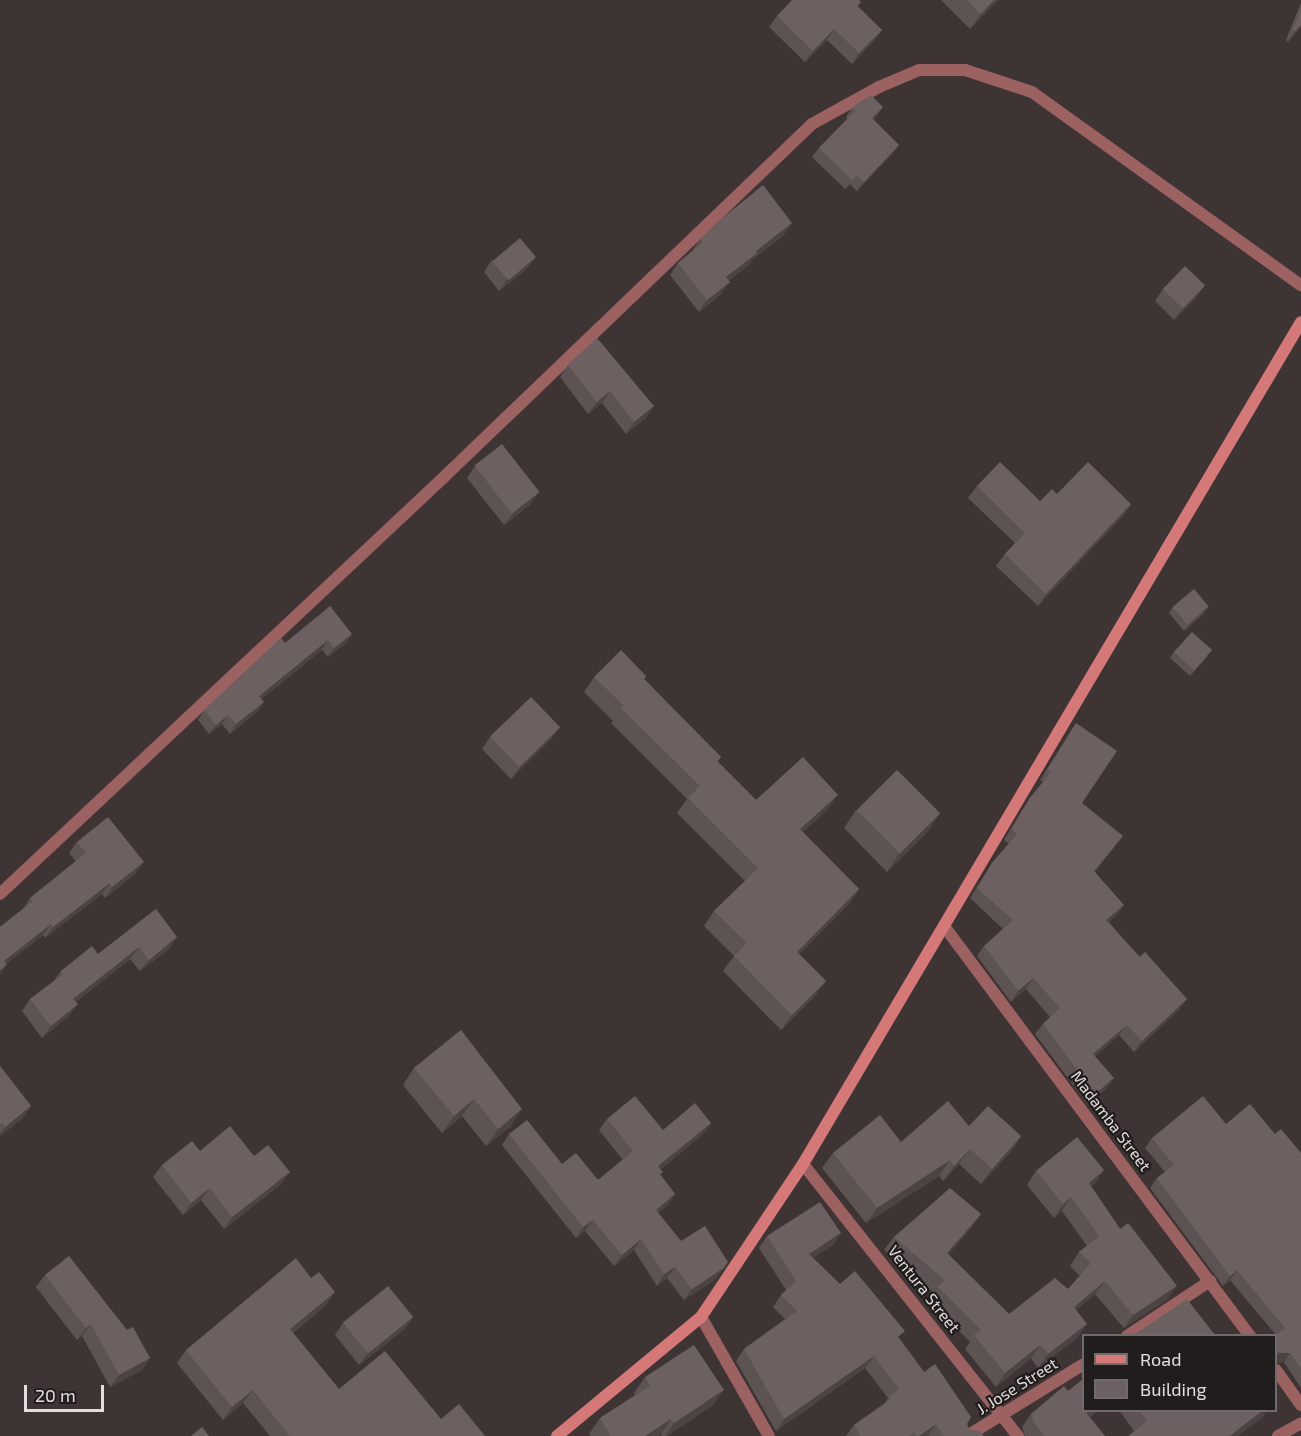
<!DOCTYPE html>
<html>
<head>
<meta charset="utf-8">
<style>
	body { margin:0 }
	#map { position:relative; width:1301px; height:1436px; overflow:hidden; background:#3f3434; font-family:"Exo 2",sans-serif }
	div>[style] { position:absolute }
	.minor>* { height:12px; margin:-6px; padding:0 6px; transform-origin:6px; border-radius:6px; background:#9c6261 }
	.secondary>* { height:12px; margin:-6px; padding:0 6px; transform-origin:6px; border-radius:6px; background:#d47878 }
	.wall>* { inset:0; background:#5e5353 }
	.shaded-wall>* { inset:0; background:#4c4343 }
	.building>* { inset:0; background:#6d6060; transform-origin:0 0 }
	span { translate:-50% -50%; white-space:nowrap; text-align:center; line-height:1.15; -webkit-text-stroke:4.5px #221d1d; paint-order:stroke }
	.street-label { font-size:16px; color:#e4dddd }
	.legend { position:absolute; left:1082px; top:1334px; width:195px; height:78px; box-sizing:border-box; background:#221d1d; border:2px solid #706a6a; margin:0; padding:8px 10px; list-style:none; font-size:18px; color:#e4dddd }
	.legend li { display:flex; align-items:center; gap:12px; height:30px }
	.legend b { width:30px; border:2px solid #706a6a }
	.scale { position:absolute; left:24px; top:1385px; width:80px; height:27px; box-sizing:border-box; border:3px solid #e4dddd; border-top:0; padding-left:8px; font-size:18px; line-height:21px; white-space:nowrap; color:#e4dddd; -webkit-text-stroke:4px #221d1d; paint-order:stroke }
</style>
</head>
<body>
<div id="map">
	<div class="minor">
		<i style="left:0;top:894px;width:609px;rotate:-43.2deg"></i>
		<i style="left:444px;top:477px;width:510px;rotate:-43.81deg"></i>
		<i style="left:812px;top:124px;width:77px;rotate:-28.9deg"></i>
		<i style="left:879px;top:87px;width:43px;rotate:-23deg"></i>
		<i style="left:919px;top:70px;width:46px"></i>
		<i style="left:965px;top:70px;width:71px;rotate:18.2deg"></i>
		<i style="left:1032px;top:92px;width:331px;rotate:35.7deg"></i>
		<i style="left:944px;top:926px;width:512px;rotate:53.26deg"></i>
		<i style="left:803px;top:1164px;width:347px;rotate:51.7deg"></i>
		<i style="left:701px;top:1317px;width:137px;rotate:60.3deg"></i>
		<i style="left:1127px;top:1336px;width:100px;rotate:-33.5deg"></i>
		<i style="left:1276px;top:1370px;width:43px;rotate:54.5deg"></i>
		<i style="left:967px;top:1436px;width:137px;rotate:-31.6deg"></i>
		<i style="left:1278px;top:1436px;width:26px;rotate:-29deg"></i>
	</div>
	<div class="secondary">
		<i style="left:557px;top:1436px;width:187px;rotate:-39.6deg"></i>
		<i style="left:701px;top:1317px;width:184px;rotate:-56.3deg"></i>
		<i style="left:803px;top:1164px;width:978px;rotate:-59.4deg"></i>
	</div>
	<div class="wall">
		<i style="clip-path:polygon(941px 0,998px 0,970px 29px)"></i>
		<i style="clip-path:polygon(861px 2px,858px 6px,882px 30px,874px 41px,852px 64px,827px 40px,805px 62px,769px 27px,777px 16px)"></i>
		<i style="clip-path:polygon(1301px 3px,1301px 27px,1288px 42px,1286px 40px)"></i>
		<i style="clip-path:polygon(883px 107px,873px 120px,899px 145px,892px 154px,857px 191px,850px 184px,845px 189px,812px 157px,819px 148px,847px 119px,846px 117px,852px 108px)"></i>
		<i style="clip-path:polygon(784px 235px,753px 259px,749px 265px,729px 280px,721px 294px,699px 312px,670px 275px,678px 263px,692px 251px,700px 239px)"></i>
		<i style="clip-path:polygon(492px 260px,527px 269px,499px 291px,484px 272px)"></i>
		<i style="clip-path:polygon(1163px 289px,1197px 297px,1174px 320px,1155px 301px)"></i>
		<i style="clip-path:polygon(597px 338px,646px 418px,626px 434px,602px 403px,588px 414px,560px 377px,568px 365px)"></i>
		<i style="clip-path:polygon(475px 466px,531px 504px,504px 525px,467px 478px)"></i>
		<i style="clip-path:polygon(977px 486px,1040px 501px,1131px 504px,1123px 516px,1038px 606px,996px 566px,1005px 554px,1015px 543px,968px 498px)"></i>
		<i style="clip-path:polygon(1173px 607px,1205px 613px,1184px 631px,1169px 613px)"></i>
		<i style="clip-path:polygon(352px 634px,346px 643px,328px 657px,322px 650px,261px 699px,258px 711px,230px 734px,222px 724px,209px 734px,198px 720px,204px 710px,285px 643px)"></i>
		<i style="clip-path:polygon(1174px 652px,1208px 656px,1190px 676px,1170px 658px)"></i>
		<i style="clip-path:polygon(646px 676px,644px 679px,721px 757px,718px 762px,756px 800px,827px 810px,803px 832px,859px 889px,849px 904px,799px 954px,826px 981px,815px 996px,781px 1030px,723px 971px,734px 956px,704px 926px,714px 911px,745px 881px,677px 813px,687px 799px,611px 723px,613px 721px,584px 692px,594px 677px)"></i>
		<i style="clip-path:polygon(1076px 723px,1082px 803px,1115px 846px,1095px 872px,1117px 915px,1109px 922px,1180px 1009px,1134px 1052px,1119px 1035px,1095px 1056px,1107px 1088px,1088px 1105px,1035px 1034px,1043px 1024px,1050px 1017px,1026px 989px,1011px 1002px,977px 956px,984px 946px,1003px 929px,970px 898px,992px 863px,1009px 844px,1004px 840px,1022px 810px,1043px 782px,1040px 780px)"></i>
		<i style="clip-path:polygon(560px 727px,552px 738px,511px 779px,482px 749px,490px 737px)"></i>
		<i style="clip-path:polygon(856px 810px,940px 813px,928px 831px,887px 872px,844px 828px)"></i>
		<i style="clip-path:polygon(77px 842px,136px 873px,105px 898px,102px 894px,45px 938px,43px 935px,6px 964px,7px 964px,0 975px,0 927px,23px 909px,30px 898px,76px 861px,69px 853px)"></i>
		<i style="clip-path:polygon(156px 909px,169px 949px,140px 971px,130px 959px,76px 1002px,69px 1016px,42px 1038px,22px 1011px,30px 999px,53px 982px,61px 971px,98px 954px)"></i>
		<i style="clip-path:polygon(461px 1030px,511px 1126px,486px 1146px,462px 1116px,442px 1133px,403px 1085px,414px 1068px)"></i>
		<i style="clip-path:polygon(0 1066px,31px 1106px,23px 1118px,0 1136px)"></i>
		<i style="clip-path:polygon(607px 1119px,663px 1130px,711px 1123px,703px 1134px,661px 1169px,660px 1175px,675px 1194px,668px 1205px,658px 1213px,681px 1241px,716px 1279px,684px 1300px,667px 1278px,657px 1286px,634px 1250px,614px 1266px,585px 1231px,576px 1238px,502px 1145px,509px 1134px,562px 1164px,598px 1180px,623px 1160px,599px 1130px)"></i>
		<i style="clip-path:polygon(1226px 1124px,1275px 1134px,1301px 1153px,1301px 1388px,1284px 1362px,1275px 1363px,1276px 1335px,1230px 1280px,1223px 1286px,1150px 1188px,1157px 1178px,1165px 1172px,1145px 1148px,1152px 1138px)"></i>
		<i style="clip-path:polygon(969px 1126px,1021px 1136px,1011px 1152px,981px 1184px,959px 1164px,943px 1181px,939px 1176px,866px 1223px,822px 1168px,833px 1153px,901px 1142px)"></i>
		<i style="clip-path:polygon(200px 1151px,254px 1156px,281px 1184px,224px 1229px,201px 1200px,183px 1215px,153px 1177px,162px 1165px)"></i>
		<i style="clip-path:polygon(1104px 1170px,1095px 1183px,1091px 1186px,1168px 1299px,1124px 1328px,1095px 1294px,1076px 1310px,1078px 1337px,1038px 1368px,1031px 1358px,996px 1387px,965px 1349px,970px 1342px,929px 1301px,934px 1293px,884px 1250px,894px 1237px,981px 1214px,971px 1228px,948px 1254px,1009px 1314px,1068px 1289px,1080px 1276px,1070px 1266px,1079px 1252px,1087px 1246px,1062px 1211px,1054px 1218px,1027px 1185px,1036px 1171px)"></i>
		<i style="clip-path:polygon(767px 1236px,833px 1245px,813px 1258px,840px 1284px,900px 1339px,924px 1372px,967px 1424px,969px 1429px,984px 1436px,846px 1436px,854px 1425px,884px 1404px,888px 1398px,865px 1368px,776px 1431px,736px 1361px,744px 1349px,785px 1319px,773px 1307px,781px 1295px,786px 1290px,759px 1248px)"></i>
		<i style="clip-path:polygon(45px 1275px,150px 1358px,142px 1370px,110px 1387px,82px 1336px,77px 1340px,36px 1287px)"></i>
		<i style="clip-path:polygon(311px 1278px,335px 1292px,326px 1305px,293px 1333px,339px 1389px,441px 1419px,485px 1436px,270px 1436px,243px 1403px,223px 1420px,177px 1363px,186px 1350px)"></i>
		<i style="clip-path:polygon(413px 1317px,405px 1329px,359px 1365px,335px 1335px,343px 1323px)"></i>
		<i style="clip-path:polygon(645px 1377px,713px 1405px,667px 1436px,662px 1436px,661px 1434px,658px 1436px,591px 1436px,589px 1434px,600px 1418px,635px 1395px,634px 1393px)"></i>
		<i style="clip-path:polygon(1083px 1410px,1098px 1410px,1090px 1417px,1105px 1436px,1025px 1436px,1022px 1427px,1031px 1414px)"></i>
		<i style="clip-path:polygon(1119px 1410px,1267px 1410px,1263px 1417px,1134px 1431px)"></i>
	</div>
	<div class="shaded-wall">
		<i style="clip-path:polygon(994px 0,998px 0,970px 29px,981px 14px)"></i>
		<i style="clip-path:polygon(1301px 25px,1301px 27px,1288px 42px,1295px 31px)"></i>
		<i style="clip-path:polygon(834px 29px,827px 40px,805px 62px,813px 51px)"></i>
		<i style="clip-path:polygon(882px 30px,874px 41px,852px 64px,859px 53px)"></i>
		<i style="clip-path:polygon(883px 107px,877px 116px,866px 128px,872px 118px)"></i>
		<i style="clip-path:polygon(899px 145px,892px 154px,857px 191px,864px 182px)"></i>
		<i style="clip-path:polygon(792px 223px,784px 235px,753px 259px,749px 265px,718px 289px,726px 277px,756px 251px)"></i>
		<i style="clip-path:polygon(536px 257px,527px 269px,499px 291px,507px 279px)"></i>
		<i style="clip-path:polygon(730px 282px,721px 294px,699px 312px,707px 300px)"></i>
		<i style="clip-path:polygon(1205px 285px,1197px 297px,1174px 320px,1183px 308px)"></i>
		<i style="clip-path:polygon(610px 391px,602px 403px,588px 414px,597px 402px)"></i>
		<i style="clip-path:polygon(654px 406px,646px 418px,626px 434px,634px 422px)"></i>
		<i style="clip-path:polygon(539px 492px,531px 504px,504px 525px,513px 513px)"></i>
		<i style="clip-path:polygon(1131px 504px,1123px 516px,1038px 606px,1046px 594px)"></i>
		<i style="clip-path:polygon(1209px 607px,1205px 613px,1184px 631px,1189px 625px)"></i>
		<i style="clip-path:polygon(352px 634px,346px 643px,328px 657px,334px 648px)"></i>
		<i style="clip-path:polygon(328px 640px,322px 650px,253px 706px,259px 696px)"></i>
		<i style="clip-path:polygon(264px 702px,258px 711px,230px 734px,236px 724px)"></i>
		<i style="clip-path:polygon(228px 715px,222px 724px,209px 734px,216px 725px)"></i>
		<i style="clip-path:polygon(560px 727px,552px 738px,511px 779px,520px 767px)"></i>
		<i style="clip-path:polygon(838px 795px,827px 810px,790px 844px,800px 829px)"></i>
		<i style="clip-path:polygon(940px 813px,928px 831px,887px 872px,899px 854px)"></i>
		<i style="clip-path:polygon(1123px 836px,1115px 846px,1087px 882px,1094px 871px)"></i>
		<i style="clip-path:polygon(144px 862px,136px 873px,105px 898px,112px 887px)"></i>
		<i style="clip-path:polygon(110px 883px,102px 894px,45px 938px,53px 927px)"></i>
		<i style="clip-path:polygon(859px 889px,849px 904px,786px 967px,797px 952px)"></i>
		<i style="clip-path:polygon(1124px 905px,1117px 915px,1099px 931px,1106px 920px)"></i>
		<i style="clip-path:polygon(51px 924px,43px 935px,0 969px,4px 961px)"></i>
		<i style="clip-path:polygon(177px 937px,169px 949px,140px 971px,149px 960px)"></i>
		<i style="clip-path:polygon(139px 947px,130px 959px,65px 1011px,73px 999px)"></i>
		<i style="clip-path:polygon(7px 964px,0 975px,0 970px)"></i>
		<i style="clip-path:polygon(1033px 978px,1026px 989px,1011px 1002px,1018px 991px)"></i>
		<i style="clip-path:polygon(826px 981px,815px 996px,781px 1030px,792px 1015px)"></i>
		<i style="clip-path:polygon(1187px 999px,1180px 1009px,1134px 1052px,1142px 1041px)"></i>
		<i style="clip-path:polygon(78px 1004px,69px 1016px,42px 1038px,51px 1026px)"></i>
		<i style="clip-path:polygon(1127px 1025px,1119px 1035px,1086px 1065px,1093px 1054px)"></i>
		<i style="clip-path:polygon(1114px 1078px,1107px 1088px,1088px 1105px,1095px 1094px)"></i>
		<i style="clip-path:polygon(474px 1099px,462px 1116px,442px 1133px,454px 1116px)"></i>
		<i style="clip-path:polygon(31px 1106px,23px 1118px,0 1136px,0 1134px,5px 1127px)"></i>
		<i style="clip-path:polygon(522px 1109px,511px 1126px,486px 1146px,498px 1129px)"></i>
		<i style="clip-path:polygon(711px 1123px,703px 1134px,651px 1177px,658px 1166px)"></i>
		<i style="clip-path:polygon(1021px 1136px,1011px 1152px,981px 1184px,992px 1169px)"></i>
		<i style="clip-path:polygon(970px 1149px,959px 1164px,943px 1181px,954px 1166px)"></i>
		<i style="clip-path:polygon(950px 1160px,939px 1176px,866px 1223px,877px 1208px)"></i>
		<i style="clip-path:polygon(1104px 1170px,1095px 1183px,1079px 1196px,1089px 1183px)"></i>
		<i style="clip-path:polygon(290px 1172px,281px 1184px,224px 1229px,232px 1217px)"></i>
		<i style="clip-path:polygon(210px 1188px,201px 1200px,183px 1215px,191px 1203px)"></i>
		<i style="clip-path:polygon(675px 1194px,668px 1205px,648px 1221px,656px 1210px)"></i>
		<i style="clip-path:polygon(1071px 1197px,1062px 1211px,1054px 1218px,1063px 1204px)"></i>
		<i style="clip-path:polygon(981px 1214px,971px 1228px,938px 1267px,947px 1253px)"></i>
		<i style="clip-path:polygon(593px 1220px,585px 1231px,576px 1238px,583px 1227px)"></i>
		<i style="clip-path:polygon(841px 1233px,833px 1245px,801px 1266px,809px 1254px)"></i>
		<i style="clip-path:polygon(641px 1239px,634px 1250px,614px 1266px,622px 1255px)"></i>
		<i style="clip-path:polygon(675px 1267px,667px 1278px,657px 1286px,664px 1274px)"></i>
		<i style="clip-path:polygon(724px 1268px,716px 1279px,684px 1300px,692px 1289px)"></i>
		<i style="clip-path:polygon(1237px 1270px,1230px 1280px,1223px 1286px,1230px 1276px)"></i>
		<i style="clip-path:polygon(1105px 1281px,1095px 1294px,1064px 1320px,1074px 1307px)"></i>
		<i style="clip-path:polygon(1177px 1286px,1168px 1299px,1124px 1328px,1133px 1315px)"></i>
		<i style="clip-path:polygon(335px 1292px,326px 1305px,281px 1342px,290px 1329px)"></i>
		<i style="clip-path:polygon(413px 1317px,405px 1329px,359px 1365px,368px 1353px)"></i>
		<i style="clip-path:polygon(91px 1324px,82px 1336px,77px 1340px,86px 1328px)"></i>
		<i style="clip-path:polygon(1087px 1324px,1078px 1337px,1038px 1368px,1048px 1354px)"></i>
		<i style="clip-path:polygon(1040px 1345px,1031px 1358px,996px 1387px,1005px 1373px)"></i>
		<i style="clip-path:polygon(1279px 1353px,1290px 1353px,1284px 1362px,1275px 1363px,1275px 1359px)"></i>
		<i style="clip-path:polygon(874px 1356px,865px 1368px,776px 1431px,784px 1419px)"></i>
		<i style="clip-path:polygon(150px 1358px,142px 1370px,110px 1387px,119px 1375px)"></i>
		<i style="clip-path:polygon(253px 1390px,243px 1403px,223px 1420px,232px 1407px)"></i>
		<i style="clip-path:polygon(724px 1390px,713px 1405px,667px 1436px,665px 1436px,674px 1423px)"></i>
		<i style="clip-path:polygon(1090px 1410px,1098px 1410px,1077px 1427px,1086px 1413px)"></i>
		<i style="clip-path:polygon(1263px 1410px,1267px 1410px,1263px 1417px,1238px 1436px,1230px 1436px)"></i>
		<i style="clip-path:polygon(671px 1419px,661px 1434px,658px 1436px,645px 1436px)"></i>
		<i style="clip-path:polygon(936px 1424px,928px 1436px,919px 1436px)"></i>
	</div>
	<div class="building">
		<i style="clip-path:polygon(792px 0,859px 0,861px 2px,857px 6px,882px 30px,859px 53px,834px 29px,813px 51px,777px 16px)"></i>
		<i style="clip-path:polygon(967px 0,994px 0,981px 14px)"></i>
		<i style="clip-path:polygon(1301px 10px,1301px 25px,1295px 31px,1293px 30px)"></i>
		<i style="clip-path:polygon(871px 95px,883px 107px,872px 118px,899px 145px,864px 182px,856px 175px,852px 180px,819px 148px,855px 111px,852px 108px,858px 103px)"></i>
		<i style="clip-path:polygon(763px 185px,792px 223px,756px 251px,757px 253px,726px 277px,730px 282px,707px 300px,678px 263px,703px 242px,700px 239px,719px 221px)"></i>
		<i style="left:520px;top:238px;width:25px;height:36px;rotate:50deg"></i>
		<i style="left:1185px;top:266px;width:28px;height:32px;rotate:44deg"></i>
		<i style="clip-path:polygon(597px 338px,654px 406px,634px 422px,610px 391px,597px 402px,568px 365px)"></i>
		<i style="left:502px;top:444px;width:61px;height:35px;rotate:52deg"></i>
		<i style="clip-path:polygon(1000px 462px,1040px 501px,1052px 489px,1057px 494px,1088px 462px,1131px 504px,1046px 594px,1005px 554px,1025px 533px,977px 486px)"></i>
		<i style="left:1194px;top:589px;width:23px;height:28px;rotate:50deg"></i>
		<i style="clip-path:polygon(330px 606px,352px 634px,334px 648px,328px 640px,259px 696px,264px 702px,236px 724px,228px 715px,216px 725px,204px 710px,281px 638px,285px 643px)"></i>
		<i style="left:1192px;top:632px;width:27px;height:27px;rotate:42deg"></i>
		<i style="clip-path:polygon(621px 650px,646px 676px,644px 679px,721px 757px,717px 761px,756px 800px,803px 757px,838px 795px,800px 829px,859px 889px,797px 952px,826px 981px,792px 1015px,734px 956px,747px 943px,714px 911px,758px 868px,688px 798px,700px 786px,621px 708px,624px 706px,594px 677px)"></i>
		<i style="left:531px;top:697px;width:42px;height:57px;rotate:46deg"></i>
		<i style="clip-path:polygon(1076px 723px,1117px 751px,1082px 803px,1123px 836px,1094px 871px,1124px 905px,1106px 920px,1140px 957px,1145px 952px,1187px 999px,1142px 1041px,1127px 1025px,1093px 1054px,1114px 1078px,1095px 1094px,1043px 1024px,1060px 1008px,1033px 978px,1018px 991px,984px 946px,1013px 920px,977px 888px,992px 863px,1017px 834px,1012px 829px,1029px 799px,1051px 772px,1047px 770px)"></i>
		<i style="left:897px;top:770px;width:61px;height:57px;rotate:45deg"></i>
		<i style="clip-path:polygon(108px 817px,144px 862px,112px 887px,110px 883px,53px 927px,51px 924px,4px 961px,7px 964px,0 970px,0 927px,33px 901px,30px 898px,86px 853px,77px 842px)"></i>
		<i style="clip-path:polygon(156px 909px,177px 937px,149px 960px,139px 947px,73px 999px,78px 1004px,51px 1026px,30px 999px,63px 974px,61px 971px,92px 946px,98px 954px)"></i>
		<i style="clip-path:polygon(461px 1030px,522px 1109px,498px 1129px,474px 1099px,454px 1116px,414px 1068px)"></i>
		<i style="clip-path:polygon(0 1066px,31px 1106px,5px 1127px,2px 1123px,0 1125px)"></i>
		<i style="clip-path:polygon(635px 1096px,663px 1130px,695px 1103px,711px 1123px,658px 1166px,663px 1172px,660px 1174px,675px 1194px,656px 1210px,681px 1241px,705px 1226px,728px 1262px,724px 1268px,692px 1289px,675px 1267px,664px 1274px,641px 1239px,622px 1255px,593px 1220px,583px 1227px,509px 1134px,527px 1120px,562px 1164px,576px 1153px,598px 1180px,633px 1151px,607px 1119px)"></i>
		<i style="clip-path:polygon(1203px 1096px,1226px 1124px,1250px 1104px,1275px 1134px,1281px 1129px,1301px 1153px,1301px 1368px,1290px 1353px,1279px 1353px,1275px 1348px,1275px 1336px,1285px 1328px,1237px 1270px,1230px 1276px,1157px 1178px,1174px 1165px,1152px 1138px)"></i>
		<i style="clip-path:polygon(948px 1101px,969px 1126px,988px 1106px,1021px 1136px,992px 1169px,970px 1149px,954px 1166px,950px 1160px,877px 1208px,833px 1153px,880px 1115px,901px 1142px)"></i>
		<i style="clip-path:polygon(230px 1126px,254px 1156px,268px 1145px,290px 1172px,232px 1217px,210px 1188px,191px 1203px,162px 1165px,192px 1141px,200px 1151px)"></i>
		<i style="clip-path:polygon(1077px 1137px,1104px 1170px,1089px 1183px,1120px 1229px,1128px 1223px,1177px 1286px,1133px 1315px,1105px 1281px,1074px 1307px,1087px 1324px,1048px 1354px,1040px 1345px,1005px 1373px,974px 1335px,981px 1330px,938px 1287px,945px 1280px,894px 1237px,950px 1188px,981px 1214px,947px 1253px,1009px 1314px,1055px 1278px,1068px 1289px,1091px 1263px,1079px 1252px,1099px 1236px,1071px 1197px,1063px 1204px,1036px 1171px)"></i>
		<i style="clip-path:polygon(820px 1202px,841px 1233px,809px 1254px,840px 1284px,855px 1271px,905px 1331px,898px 1337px,924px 1372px,935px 1364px,971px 1417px,967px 1424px,969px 1429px,980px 1431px,984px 1436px,944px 1436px,936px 1424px,919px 1436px,916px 1436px,914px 1432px,909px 1436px,861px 1436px,854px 1425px,891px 1399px,889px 1397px,899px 1389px,874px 1356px,784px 1419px,744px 1349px,797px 1311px,781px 1295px,796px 1281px,767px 1236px)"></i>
		<i style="clip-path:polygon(69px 1256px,127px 1330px,133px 1327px,150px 1358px,119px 1375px,91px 1324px,86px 1328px,45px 1275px)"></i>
		<i style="clip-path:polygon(296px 1258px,311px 1278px,319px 1272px,335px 1292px,290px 1329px,339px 1389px,385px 1351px,441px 1419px,459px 1404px,485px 1436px,290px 1436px,253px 1390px,232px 1407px,186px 1350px)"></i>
		<i style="left:388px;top:1286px;width:40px;height:58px;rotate:51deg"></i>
		<i style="clip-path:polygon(1187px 1299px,1215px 1335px,1134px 1335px)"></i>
		<i style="clip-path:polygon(694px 1345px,724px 1390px,674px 1423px,671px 1419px,645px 1436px,611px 1436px,600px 1418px,650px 1386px,645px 1377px)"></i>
		<i style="clip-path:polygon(1083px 1379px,1083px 1410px,1090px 1410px,1086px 1413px,1105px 1436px,1045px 1436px,1035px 1424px,1031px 1414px,1064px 1386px,1068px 1391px)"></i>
		<i style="clip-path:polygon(1139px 1410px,1263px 1410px,1230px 1436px,1128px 1436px,1147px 1421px)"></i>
		<i style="clip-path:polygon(202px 1427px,209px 1436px,191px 1436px)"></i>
	</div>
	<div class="street-label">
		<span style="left:1111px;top:1121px;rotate:53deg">Madamba Street</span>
		<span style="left:924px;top:1289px;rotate:52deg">Ventura Street</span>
		<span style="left:1017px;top:1386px;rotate:-32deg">J. Jose Street</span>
	</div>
	<ul class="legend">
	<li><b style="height:8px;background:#d47878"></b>Road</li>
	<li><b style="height:16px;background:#6d6060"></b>Building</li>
	</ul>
	<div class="scale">20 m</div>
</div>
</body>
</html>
